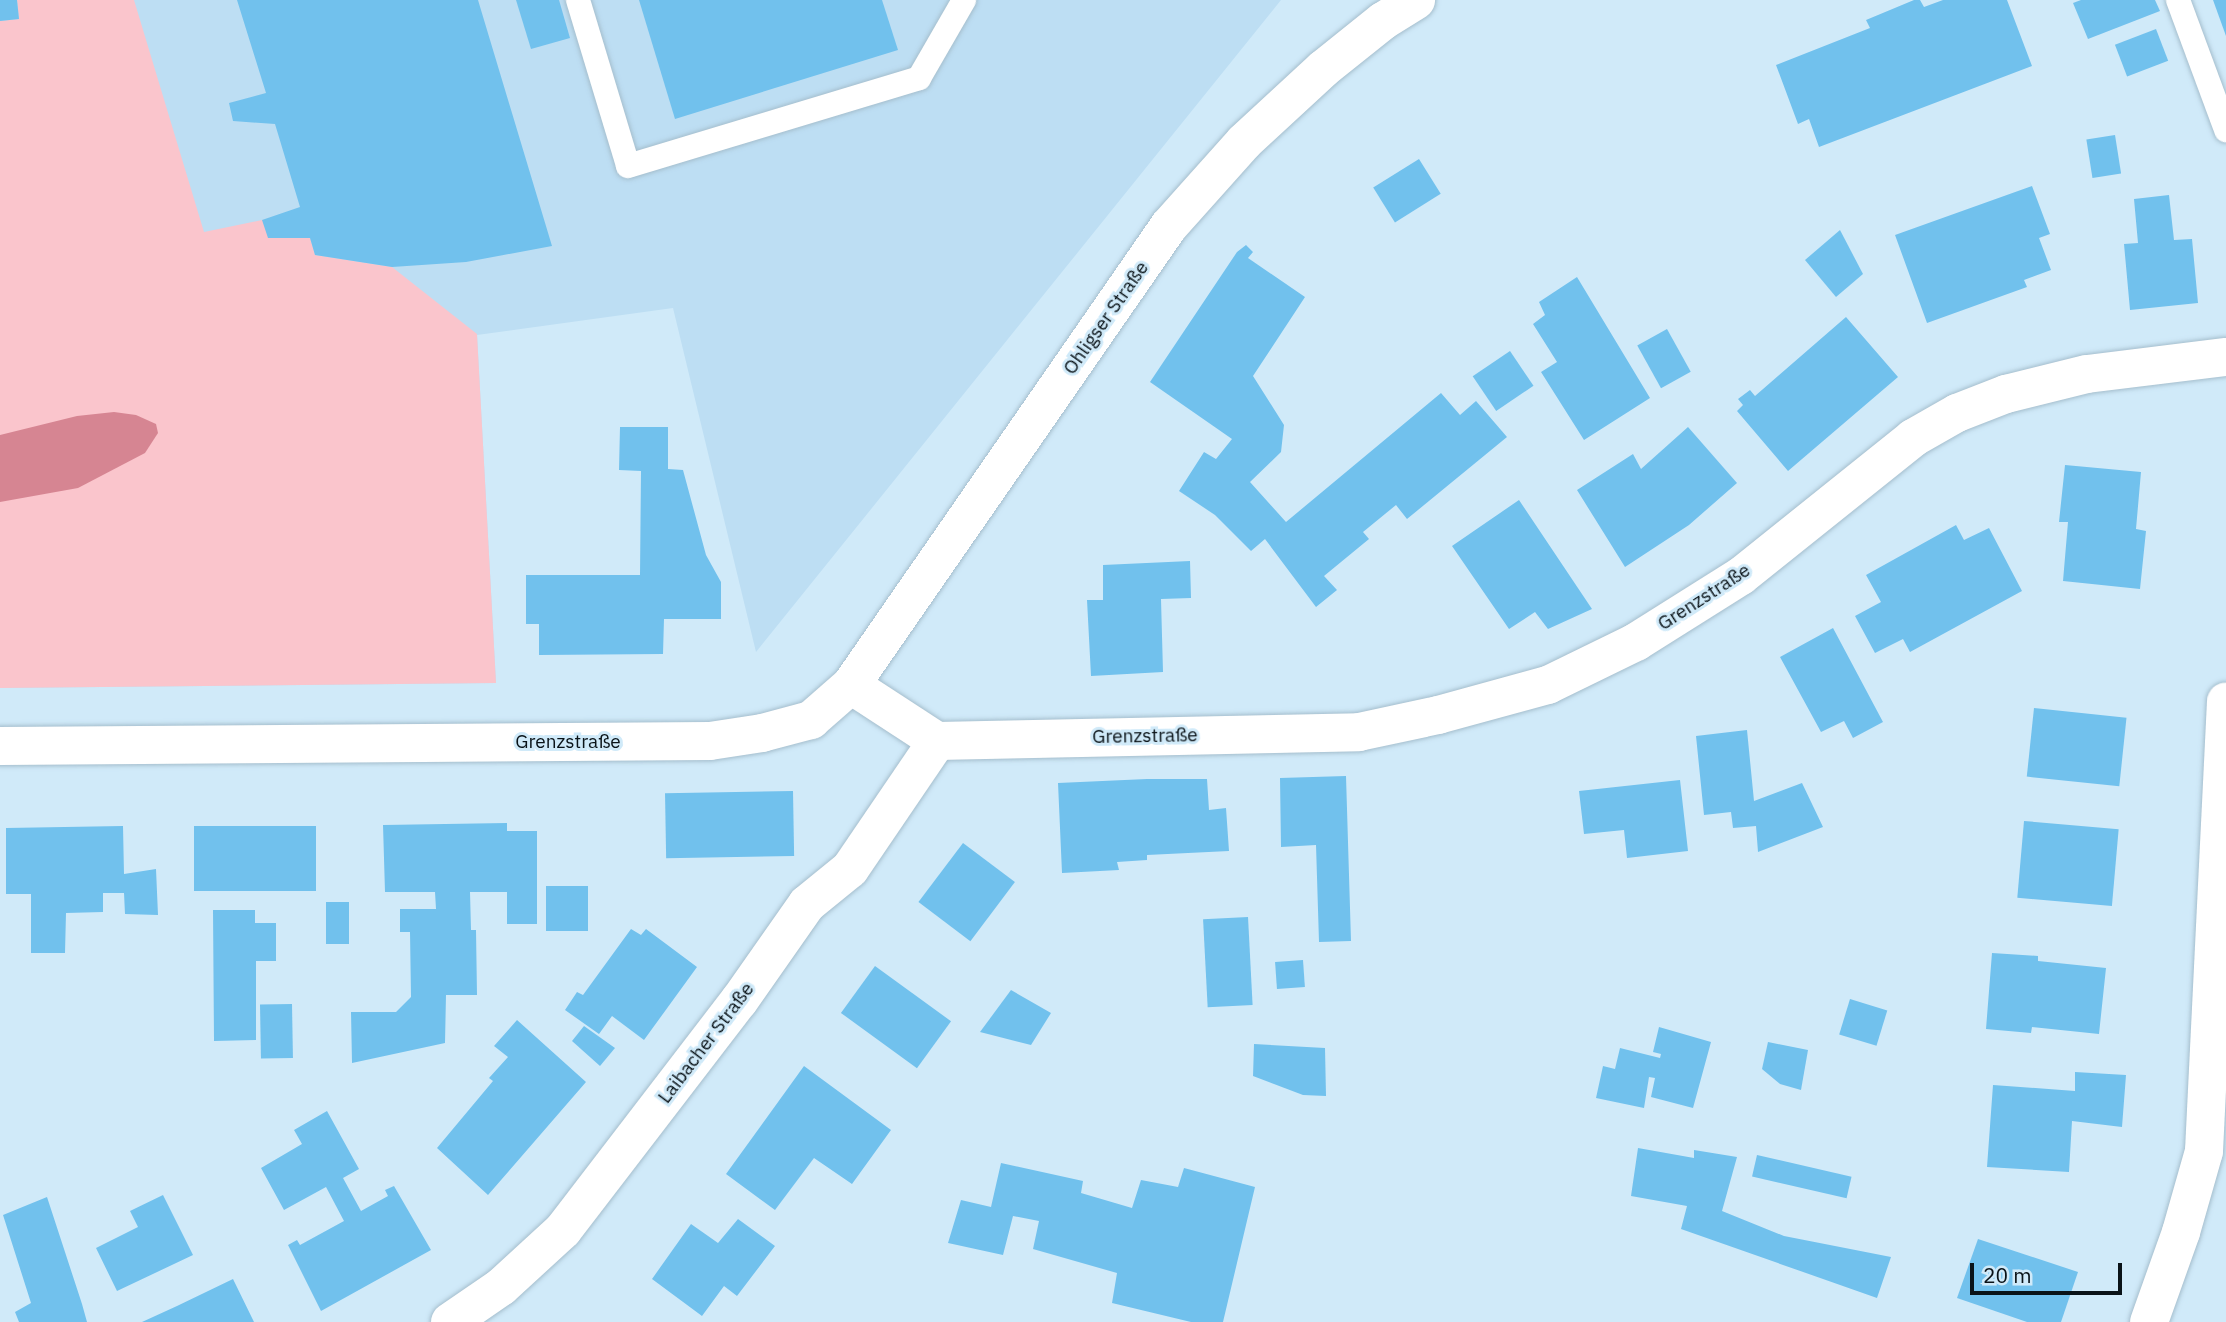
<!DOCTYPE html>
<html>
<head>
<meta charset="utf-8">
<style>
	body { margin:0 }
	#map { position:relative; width:2226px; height:1322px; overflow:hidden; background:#d0eaf9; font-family:"IBM Plex Sans",sans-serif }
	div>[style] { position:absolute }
	.built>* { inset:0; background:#bddef3 }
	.green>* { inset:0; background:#fac5cc }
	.water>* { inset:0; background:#d68592 }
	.building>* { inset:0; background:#71c1ed; transform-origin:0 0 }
	.roads { filter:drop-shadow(0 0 2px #a5becd) drop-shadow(0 0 2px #a5becd) }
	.lane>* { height:24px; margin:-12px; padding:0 12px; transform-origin:12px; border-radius:12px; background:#fff }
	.street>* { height:38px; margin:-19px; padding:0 19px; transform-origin:19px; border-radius:19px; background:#fff }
	.secondary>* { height:38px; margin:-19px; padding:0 19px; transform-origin:19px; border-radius:19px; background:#fff }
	span { translate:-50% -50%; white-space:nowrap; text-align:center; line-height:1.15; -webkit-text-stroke:6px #d0eaf9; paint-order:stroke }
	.street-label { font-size:19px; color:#0a1318 }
	.scale { position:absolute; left:1970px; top:1263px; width:152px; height:32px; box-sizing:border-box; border:4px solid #0a1318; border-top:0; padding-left:9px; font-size:21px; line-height:24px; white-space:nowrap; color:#0a1318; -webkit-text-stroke:5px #d0eaf9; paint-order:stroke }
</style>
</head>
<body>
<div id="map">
	<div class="built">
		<i style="clip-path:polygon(0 0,1281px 0,756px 652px,673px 308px,477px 335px,496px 683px,0 688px)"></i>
	</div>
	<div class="green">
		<i style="clip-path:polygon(17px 0,134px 0,204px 232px,262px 220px,310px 238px,315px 255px,392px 267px,477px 334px,496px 683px,0 688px,0 21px,19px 19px)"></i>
	</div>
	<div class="water">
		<i style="clip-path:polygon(114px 412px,136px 415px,156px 424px,158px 433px,145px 453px,78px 488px,0 502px,0 435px,77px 416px)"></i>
	</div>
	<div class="building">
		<i style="clip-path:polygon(0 0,17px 0,19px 19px,0 21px)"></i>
		<i style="clip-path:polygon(237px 0,478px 0,552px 246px,466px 262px,392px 267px,315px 255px,310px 238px,268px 238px,262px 220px,300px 207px,275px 124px,233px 121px,229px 103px,266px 93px)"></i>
		<i style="clip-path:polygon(516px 0,559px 0,570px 38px,531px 49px)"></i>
		<i style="clip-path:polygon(639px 0,882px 0,898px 50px,675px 119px)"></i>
		<i style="clip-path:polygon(1914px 0,1920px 0,1924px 7px,1943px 0,2007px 0,2032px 66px,1819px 147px,1809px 119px,1798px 124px,1776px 65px,1870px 28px,1866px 20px)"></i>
		<i style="clip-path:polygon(2081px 0,2155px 0,2160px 11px,2088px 39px,2073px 3px)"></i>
		<i style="clip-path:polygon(2213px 0,2226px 0,2226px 36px)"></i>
		<i style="left:2156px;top:29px;width:34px;height:44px;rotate:69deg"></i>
		<i style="left:2115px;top:135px;width:39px;height:29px;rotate:81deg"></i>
		<i style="left:1419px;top:159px;width:41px;height:54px;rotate:58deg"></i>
		<i style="clip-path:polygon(2032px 186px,2050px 234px,2039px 238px,2051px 270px,2024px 280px,2027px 287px,1927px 323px,1895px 235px)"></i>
		<i style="clip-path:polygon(2169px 195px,2174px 240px,2192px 239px,2198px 303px,2130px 310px,2124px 244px,2138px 243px,2134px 199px)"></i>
		<i style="clip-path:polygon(1840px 230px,1863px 274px,1836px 297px,1805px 260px)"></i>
		<i style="clip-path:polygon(1246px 245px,1253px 252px,1248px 258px,1305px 297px,1253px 376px,1284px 425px,1281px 452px,1250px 482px,1286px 522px,1441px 393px,1460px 415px,1476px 401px,1507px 437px,1407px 519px,1396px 505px,1363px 532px,1369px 539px,1324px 576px,1337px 590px,1316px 607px,1265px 539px,1251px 551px,1215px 515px,1179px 491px,1204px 452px,1216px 459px,1232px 439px,1150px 382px,1237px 252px)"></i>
		<i style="clip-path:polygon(1577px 277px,1650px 398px,1584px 440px,1541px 372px,1557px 362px,1533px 324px,1545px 315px,1539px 302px)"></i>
		<i style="clip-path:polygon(1846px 317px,1898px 377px,1788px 471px,1737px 411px,1743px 405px,1738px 399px,1750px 390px,1755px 396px)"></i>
		<i style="left:1667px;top:329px;width:49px;height:34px;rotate:61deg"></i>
		<i style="left:1510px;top:351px;width:42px;height:45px;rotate:56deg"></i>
		<i style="clip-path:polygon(620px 427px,668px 427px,668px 469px,683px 470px,706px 555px,721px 582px,721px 619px,664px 619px,663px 654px,539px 655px,539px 624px,526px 624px,526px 575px,640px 575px,641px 471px,619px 470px)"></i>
		<i style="clip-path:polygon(1688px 427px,1737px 483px,1689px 525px,1625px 567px,1577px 490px,1633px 454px,1641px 469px)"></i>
		<i style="clip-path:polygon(2065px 465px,2141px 472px,2136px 529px,2146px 531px,2140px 589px,2063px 581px,2068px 522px,2059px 522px)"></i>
		<i style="clip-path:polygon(1519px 500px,1592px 609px,1548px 629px,1535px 612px,1509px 629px,1452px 546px)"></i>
		<i style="clip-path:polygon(1956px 525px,1964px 540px,1989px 528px,2022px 591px,1910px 652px,1903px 639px,1875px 653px,1855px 616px,1881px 602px,1866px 575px)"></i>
		<i style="clip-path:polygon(1190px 561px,1191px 598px,1161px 599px,1163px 672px,1091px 676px,1087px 600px,1103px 600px,1103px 565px)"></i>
		<i style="clip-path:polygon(1833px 628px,1883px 722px,1853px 738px,1844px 721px,1821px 732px,1780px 657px)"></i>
		<i style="left:2034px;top:708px;width:93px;height:69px;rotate:6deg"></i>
		<i style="clip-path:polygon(1747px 730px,1754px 801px,1802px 783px,1823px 827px,1758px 852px,1756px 826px,1733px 828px,1731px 812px,1704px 815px,1696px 736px)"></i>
		<i style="clip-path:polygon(1346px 776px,1351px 941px,1319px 942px,1316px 845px,1281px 847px,1280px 778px)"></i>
		<i style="clip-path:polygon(1147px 779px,1207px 779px,1209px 810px,1226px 808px,1229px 851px,1147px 855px,1147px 860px,1117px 862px,1119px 870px,1062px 873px,1058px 783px)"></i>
		<i style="clip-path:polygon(1680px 780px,1688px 851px,1627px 858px,1624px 830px,1584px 834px,1579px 791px)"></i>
		<i style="left:793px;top:791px;width:65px;height:128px;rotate:89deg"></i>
		<i style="left:2024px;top:821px;width:95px;height:77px;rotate:5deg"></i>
		<i style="clip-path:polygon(507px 823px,507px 831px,537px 831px,537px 924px,507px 924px,507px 892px,470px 892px,471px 930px,476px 930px,477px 995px,446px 995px,445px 1043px,352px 1063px,351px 1012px,396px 1012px,411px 997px,410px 932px,400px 932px,400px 909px,436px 909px,435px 892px,385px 892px,383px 825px)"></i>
		<i style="clip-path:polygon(123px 826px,124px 874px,156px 869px,158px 915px,125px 914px,124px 893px,103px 893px,103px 912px,66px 913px,65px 953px,31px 953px,31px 894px,6px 894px,6px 828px)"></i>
		<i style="left:194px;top:826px;width:122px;height:65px"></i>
		<i style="left:963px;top:843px;width:65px;height:74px;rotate:37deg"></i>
		<i style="left:546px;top:886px;width:42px;height:45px"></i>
		<i style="left:326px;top:902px;width:23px;height:42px"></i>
		<i style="clip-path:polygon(213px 910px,255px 910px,255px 923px,276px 923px,276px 961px,256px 961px,256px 1040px,214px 1041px)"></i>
		<i style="left:1248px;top:917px;width:88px;height:45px;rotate:87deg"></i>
		<i style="clip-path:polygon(631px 929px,641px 935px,646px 929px,697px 967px,644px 1040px,612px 1016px,599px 1034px,565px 1010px,577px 992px,583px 995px)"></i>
		<i style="clip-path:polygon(1992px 953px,2038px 956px,2038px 961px,2106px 968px,2099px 1034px,2032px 1027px,2031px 1033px,1986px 1029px)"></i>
		<i style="left:1303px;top:960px;width:27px;height:28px;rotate:86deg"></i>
		<i style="left:875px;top:966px;width:94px;height:58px;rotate:36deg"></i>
		<i style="clip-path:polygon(1011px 990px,1051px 1013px,1031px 1045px,980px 1032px)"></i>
		<i style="left:1850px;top:999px;width:39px;height:37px;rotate:17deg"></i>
		<i style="left:292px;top:1004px;width:54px;height:32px;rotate:89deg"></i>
		<i style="clip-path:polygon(517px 1020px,586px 1082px,488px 1195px,437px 1148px,493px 1081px,489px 1078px,508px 1057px,494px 1046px)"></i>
		<i style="clip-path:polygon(584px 1026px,615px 1048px,600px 1066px,572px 1041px)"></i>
		<i style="clip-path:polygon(1659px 1027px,1711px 1042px,1693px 1108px,1651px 1097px,1655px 1078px,1649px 1077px,1644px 1108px,1596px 1098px,1603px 1066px,1615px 1069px,1620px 1048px,1660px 1058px,1661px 1054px,1653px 1052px)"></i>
		<i style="clip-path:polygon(1768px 1042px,1808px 1050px,1801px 1090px,1780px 1084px,1762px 1069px)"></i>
		<i style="clip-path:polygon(1254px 1044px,1325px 1048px,1326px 1096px,1303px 1095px,1253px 1076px)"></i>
		<i style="clip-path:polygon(804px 1066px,891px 1130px,852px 1184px,814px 1158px,775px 1210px,726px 1174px)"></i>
		<i style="clip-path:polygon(2075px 1072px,2126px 1075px,2122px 1127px,2072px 1121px,2069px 1172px,1987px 1167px,1993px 1085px,2075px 1091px)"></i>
		<i style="clip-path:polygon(327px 1111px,359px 1169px,343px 1178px,361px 1211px,388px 1196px,385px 1190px,394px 1186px,431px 1250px,321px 1311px,288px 1245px,297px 1240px,300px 1245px,344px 1221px,326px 1187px,284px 1210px,261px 1168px,302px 1144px,294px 1130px)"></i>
		<i style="clip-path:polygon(1638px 1148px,1694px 1158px,1694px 1150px,1737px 1157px,1722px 1211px,1784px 1236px,1891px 1257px,1877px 1298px,1681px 1229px,1687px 1206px,1631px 1196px)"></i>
		<i style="left:1757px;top:1155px;width:97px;height:22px;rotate:13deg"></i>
		<i style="clip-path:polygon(1001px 1163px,1083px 1181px,1081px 1193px,1132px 1208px,1141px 1180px,1178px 1187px,1184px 1168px,1255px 1187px,1223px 1322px,1191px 1322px,1112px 1303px,1117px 1273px,1033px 1249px,1039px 1221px,1013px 1216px,1003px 1255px,948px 1243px,961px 1200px,991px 1207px)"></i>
		<i style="clip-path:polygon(163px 1195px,193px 1255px,117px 1291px,96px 1248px,138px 1227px,130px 1211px)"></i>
		<i style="clip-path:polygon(47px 1197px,82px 1304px,87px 1322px,19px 1322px,15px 1312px,31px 1303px,3px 1215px)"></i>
		<i style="clip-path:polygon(738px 1219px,775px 1246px,737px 1296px,724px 1286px,702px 1316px,652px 1279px,691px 1224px,718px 1243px)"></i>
		<i style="clip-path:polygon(1978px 1239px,2078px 1272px,2061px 1322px,2027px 1322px,1957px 1298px)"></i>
		<i style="clip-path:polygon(233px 1279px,254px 1322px,142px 1322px,177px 1306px)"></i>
	</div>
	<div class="roads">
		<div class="lane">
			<i style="left:578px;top:0;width:173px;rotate:73.2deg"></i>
			<i style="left:628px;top:166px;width:304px;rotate:-16.8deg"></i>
			<i style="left:919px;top:78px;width:90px;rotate:-60deg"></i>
			<i style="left:2178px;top:0;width:139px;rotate:69.7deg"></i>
		</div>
		<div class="street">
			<i style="left:851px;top:685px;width:103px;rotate:33.1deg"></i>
			<i style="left:937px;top:741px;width:422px;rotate:-1.2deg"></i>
			<i style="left:1359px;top:732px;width:81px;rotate:-12.1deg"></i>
			<i style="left:1438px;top:715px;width:114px;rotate:-15.3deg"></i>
			<i style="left:1548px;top:685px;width:98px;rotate:-26deg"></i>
			<i style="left:1636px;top:642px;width:124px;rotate:-32.2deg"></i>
			<i style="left:1741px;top:576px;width:221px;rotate:-38.7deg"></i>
			<i style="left:1913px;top:438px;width:51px;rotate:-29.6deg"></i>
			<i style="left:1957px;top:413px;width:53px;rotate:-21.2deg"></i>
			<i style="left:2006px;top:394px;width:83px;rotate:-13.9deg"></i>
			<i style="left:2087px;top:374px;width:140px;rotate:-7deg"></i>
			<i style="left:450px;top:1322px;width:62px;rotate:-34.5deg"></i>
			<i style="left:501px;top:1287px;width:84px;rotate:-42.6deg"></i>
			<i style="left:563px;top:1230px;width:289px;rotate:-52.5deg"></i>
			<i style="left:739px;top:1001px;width:118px;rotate:-55deg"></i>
			<i style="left:807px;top:904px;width:55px;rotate:-39.1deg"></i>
			<i style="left:850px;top:869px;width:155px;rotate:-55.8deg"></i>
			<i style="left:2149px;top:1322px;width:96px;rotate:-70.4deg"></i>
			<i style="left:2181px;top:1232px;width:84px;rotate:-74.1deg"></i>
			<i style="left:2204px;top:1151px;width:450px;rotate:-87.2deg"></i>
		</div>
		<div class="secondary">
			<i style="left:0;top:746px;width:710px;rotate:-0.4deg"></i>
			<i style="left:710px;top:741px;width:53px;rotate:-8.7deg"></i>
			<i style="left:762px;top:733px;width:51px;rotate:-14.9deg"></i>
			<i style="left:811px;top:720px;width:53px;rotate:-41.2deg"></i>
			<i style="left:851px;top:685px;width:558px;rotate:-55.29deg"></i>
			<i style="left:1169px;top:226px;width:113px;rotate:-48.2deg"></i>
			<i style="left:1244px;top:142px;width:108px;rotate:-42.7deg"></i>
			<i style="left:1323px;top:69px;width:77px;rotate:-38.7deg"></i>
			<i style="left:1383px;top:21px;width:39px;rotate:-32deg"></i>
		</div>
	</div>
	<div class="street-label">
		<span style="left:1106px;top:318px;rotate:-55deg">Ohligser Straße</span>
		<span style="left:1704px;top:597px;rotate:-33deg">Grenzstraße</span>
		<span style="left:1145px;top:736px;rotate:-1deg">Grenzstraße</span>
		<span style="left:568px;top:742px">Grenzstraße</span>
		<span style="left:706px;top:1043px;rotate:-53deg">Laibacher Straße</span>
	</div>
	<div class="scale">20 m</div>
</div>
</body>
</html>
